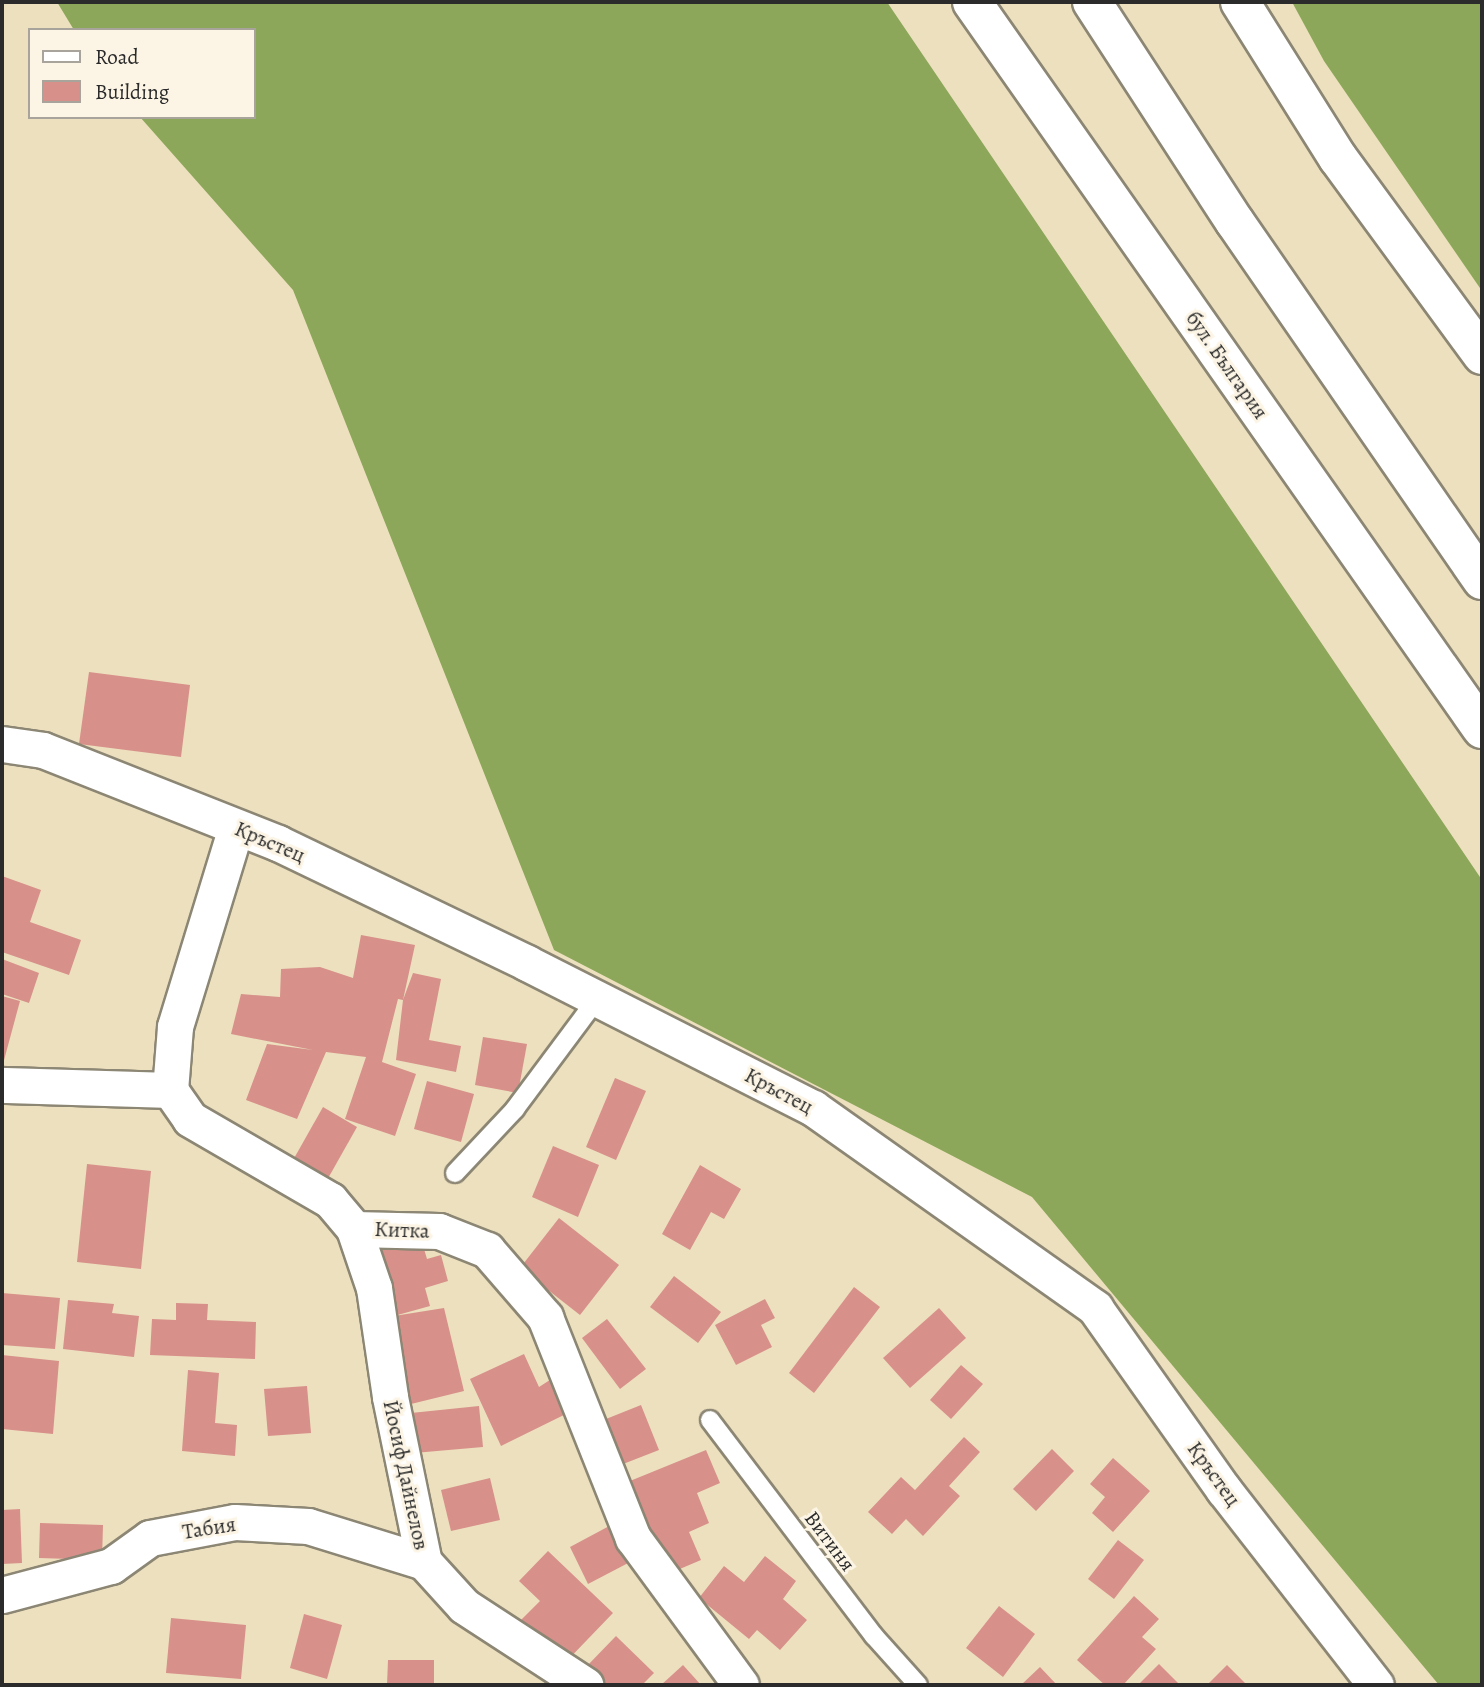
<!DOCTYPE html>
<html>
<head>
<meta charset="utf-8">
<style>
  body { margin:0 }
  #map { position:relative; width:1484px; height:1687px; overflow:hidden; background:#ede0be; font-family:Alegreya,serif }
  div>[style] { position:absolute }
  .forest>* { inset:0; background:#8ca75a }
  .building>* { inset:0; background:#d7908a }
  .roads { filter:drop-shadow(2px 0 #8c8674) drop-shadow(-2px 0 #8c8674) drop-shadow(0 2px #8c8674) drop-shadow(0 -2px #8c8674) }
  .lane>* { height:18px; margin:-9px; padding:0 9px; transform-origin:9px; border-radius:9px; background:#fff }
  .street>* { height:35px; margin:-17.5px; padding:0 17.5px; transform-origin:17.5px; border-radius:17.5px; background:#fff }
  .highway>* { height:38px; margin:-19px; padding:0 19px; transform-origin:19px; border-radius:19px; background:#fff }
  span { translate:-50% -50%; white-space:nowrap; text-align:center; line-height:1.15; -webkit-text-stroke:6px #fcf5e5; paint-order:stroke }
  .street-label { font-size:21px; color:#2b2b2b }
  .frame { position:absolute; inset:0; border:4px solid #2b2b2b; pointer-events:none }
  .legend { position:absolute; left:28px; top:28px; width:228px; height:91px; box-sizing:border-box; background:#fcf5e5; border:2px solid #a8a49b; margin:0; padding:9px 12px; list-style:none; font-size:21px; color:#2b2b2b }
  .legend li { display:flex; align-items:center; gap:14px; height:35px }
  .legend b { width:35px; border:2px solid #a8a49b }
</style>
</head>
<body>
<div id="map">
  <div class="forest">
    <i style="clip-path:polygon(57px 2px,887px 2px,1482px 880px,1482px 1685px,1439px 1685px,1032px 1197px,554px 950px,293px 290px,140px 117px,254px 117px,254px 30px,74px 30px)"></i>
    <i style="clip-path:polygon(1292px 2px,1482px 2px,1482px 291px,1324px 61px)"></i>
  </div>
  <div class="building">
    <i style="clip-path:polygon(89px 672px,190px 685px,181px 757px,79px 744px)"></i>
    <i style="clip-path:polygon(2px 876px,41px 890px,30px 922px,81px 940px,69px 975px,2px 952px)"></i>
    <i style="clip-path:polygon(361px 935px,415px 945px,403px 1000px,413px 973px,441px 979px,429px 1040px,461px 1046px,456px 1072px,396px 1060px,403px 1000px,398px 999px,382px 1062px,416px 1074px,395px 1136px,345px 1119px,366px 1057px,326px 1052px,297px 1119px,246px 1100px,267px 1044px,313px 1050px,231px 1034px,241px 994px,280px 997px,281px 969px,320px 967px,353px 978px)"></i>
    <i style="clip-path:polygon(2px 959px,39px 973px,29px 1003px,2px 994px)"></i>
    <i style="clip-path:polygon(2px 996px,20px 1001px,3px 1064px,2px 1064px)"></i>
    <i style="clip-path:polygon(483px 1037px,527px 1044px,518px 1093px,475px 1085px)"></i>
    <i style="clip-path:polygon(615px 1078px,646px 1091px,616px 1160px,586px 1147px)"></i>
    <i style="clip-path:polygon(427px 1081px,474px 1094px,461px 1142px,414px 1129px)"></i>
    <i style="clip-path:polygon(323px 1107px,357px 1127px,322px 1189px,288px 1169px)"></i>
    <i style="clip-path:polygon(553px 1146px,599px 1165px,578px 1217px,532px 1197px)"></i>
    <i style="clip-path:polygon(87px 1164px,151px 1171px,141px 1269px,77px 1262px)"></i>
    <i style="clip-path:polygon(700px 1165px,741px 1189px,724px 1219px,711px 1212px,690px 1250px,662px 1234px)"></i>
    <i style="clip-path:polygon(559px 1218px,619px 1265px,580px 1315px,520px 1268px)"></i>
    <i style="clip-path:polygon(421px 1239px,427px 1259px,441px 1255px,448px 1281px,425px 1288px,430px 1306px,394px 1316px,376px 1252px)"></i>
    <i style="clip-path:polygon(674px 1276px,721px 1312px,698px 1343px,650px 1307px)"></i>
    <i style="clip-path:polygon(854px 1287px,880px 1307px,814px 1393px,789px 1373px)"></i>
    <i style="clip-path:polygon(2px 1293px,60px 1298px,55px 1349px,2px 1345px)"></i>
    <i style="clip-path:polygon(765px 1299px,775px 1318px,761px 1325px,772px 1347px,736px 1365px,715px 1325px)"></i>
    <i style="clip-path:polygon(68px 1300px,114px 1304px,112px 1313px,139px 1316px,134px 1357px,63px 1349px)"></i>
    <i style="clip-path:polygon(176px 1303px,208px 1304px,207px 1320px,256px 1322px,255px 1359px,150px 1355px,152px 1319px,176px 1320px)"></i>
    <i style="clip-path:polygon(444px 1308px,464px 1391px,411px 1404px,394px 1316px)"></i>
    <i style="clip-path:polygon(939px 1308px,966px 1338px,910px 1388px,883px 1358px)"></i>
    <i style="clip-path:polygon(607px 1319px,646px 1369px,620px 1389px,582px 1338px)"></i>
    <i style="clip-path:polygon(524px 1354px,539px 1387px,553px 1378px,572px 1411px,501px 1446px,470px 1379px)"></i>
    <i style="clip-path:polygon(2px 1355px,59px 1361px,53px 1434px,2px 1429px)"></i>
    <i style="clip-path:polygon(961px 1365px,983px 1384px,951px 1419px,930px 1400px)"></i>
    <i style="clip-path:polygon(188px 1370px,219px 1373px,215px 1423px,237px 1425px,235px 1456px,182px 1451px)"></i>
    <i style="clip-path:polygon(307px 1386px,311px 1433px,268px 1436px,264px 1389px)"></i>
    <i style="clip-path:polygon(641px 1405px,659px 1450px,618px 1466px,601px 1421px)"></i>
    <i style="clip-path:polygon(479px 1406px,483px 1447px,414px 1453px,411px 1413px)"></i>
    <i style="clip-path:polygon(964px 1437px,980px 1452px,949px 1486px,960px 1496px,923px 1536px,906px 1519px,892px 1534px,868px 1512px,901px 1477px,915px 1490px)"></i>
    <i style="clip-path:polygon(1052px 1449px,1074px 1471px,1036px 1511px,1013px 1489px)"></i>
    <i style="clip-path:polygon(706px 1450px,720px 1483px,697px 1493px,709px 1523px,689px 1532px,701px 1560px,668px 1574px,630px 1481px)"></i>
    <i style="clip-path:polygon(1113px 1458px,1150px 1491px,1113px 1532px,1092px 1513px,1105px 1497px,1090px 1484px)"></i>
    <i style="clip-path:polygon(490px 1478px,500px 1520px,451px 1531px,441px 1490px)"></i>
    <i style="clip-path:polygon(20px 1509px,22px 1563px,2px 1564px,2px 1510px)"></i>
    <i style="clip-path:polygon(40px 1523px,103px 1525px,102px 1560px,39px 1558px)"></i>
    <i style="clip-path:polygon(613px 1524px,632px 1561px,588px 1584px,570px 1547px)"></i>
    <i style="clip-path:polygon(1118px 1540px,1144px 1560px,1114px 1599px,1088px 1579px)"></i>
    <i style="clip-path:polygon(548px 1551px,613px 1613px,561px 1667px,517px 1624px,540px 1601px,519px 1581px)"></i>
    <i style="clip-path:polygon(765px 1556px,796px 1581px,783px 1599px,807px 1620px,780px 1650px,757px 1630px,749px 1639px,699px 1598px,724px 1566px,744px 1582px)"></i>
    <i style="clip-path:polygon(1134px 1596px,1159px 1619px,1142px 1637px,1156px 1649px,1123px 1685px,1105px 1685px,1077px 1660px)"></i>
    <i style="clip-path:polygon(999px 1606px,1035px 1634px,1003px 1677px,966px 1648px)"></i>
    <i style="clip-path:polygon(304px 1614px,342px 1625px,327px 1679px,290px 1668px)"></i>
    <i style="clip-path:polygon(171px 1618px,246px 1625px,241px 1679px,166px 1673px)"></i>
    <i style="clip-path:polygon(616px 1636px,654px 1673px,642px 1685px,604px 1685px,586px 1667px)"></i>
    <i style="clip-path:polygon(388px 1660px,434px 1660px,434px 1685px,387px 1685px)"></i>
    <i style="clip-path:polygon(1159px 1664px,1180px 1685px,1138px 1685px)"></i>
    <i style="clip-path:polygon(683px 1665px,701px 1685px,661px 1685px)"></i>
    <i style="clip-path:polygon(1227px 1665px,1247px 1685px,1207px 1685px)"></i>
    <i style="clip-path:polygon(1040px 1667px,1057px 1685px,1021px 1685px)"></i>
  </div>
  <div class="roads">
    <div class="lane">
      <i style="left:455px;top:1173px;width:88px;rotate:-46.8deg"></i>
      <i style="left:515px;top:1109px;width:137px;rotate:-53.3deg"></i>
      <i style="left:710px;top:1420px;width:271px;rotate:52.8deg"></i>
      <i style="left:874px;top:1636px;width:66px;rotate:48.1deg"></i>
    </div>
    <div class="street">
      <i style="left:2px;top:744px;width:41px;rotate:8.3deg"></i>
      <i style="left:43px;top:750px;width:253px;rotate:21.6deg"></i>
      <i style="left:278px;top:843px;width:276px;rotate:25.7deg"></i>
      <i style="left:527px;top:963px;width:321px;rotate:26.9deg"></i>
      <i style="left:813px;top:1108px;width:346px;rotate:35.3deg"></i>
      <i style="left:1095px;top:1308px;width:223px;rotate:54.7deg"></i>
      <i style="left:1224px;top:1490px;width:247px;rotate:52.1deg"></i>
      <i style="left:236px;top:827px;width:209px;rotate:107deg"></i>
      <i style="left:175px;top:1027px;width:63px;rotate:94.5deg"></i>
      <i style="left:170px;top:1090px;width:35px;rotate:55deg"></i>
      <i style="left:190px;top:1119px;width:162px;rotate:30.1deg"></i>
      <i style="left:330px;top:1200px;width:38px;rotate:50deg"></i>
      <i style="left:354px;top:1229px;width:85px;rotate:1.3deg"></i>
      <i style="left:439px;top:1231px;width:52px;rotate:21.6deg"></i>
      <i style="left:487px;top:1250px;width:89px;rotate:49.1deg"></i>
      <i style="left:545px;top:1317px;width:238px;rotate:68.3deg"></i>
      <i style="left:633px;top:1538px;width:182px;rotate:53.7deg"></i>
      <i style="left:2px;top:1085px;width:168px;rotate:1.7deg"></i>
      <i style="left:354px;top:1229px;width:62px;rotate:71.3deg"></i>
      <i style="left:374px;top:1288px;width:110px;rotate:81.6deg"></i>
      <i style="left:390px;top:1397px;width:168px;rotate:78.4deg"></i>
      <i style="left:424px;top:1562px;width:59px;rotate:47.7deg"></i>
      <i style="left:464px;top:1606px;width:145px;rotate:33.1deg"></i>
      <i style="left:2px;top:1595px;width:113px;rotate:-14.9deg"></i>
      <i style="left:111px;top:1566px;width:48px;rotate:-35.7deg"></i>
      <i style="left:150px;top:1538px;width:86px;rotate:-10.7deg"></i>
      <i style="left:235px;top:1522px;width:73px;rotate:3.1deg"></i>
      <i style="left:308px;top:1526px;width:121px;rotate:17.2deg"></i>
    </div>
    <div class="highway">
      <i style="left:972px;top:2px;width:888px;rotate:54.95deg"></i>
      <i style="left:1092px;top:2px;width:262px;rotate:57deg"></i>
      <i style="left:1235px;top:222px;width:435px;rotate:55.4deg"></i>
      <i style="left:1240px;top:2px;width:184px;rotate:57.9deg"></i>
      <i style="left:1338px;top:158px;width:244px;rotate:53.8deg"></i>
    </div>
  </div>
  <div class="street-label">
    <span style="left:1227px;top:365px;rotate:55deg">бул. България</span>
    <span style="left:270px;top:842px;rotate:23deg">Кръстец</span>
    <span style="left:779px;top:1091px;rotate:28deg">Кръстец</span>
    <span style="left:402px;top:1230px;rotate:2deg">Китка</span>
    <span style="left:1214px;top:1474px;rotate:54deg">Кръстец</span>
    <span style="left:406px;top:1475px;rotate:78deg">Йосиф Дайнелов</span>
    <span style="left:209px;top:1528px;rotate:-9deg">Табия</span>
    <span style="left:830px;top:1541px;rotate:53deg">Витиня</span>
  </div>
  <div class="frame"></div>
  <ul class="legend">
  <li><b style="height:9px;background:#fff"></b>Road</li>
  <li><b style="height:19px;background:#d7908a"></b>Building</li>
  </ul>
</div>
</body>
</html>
